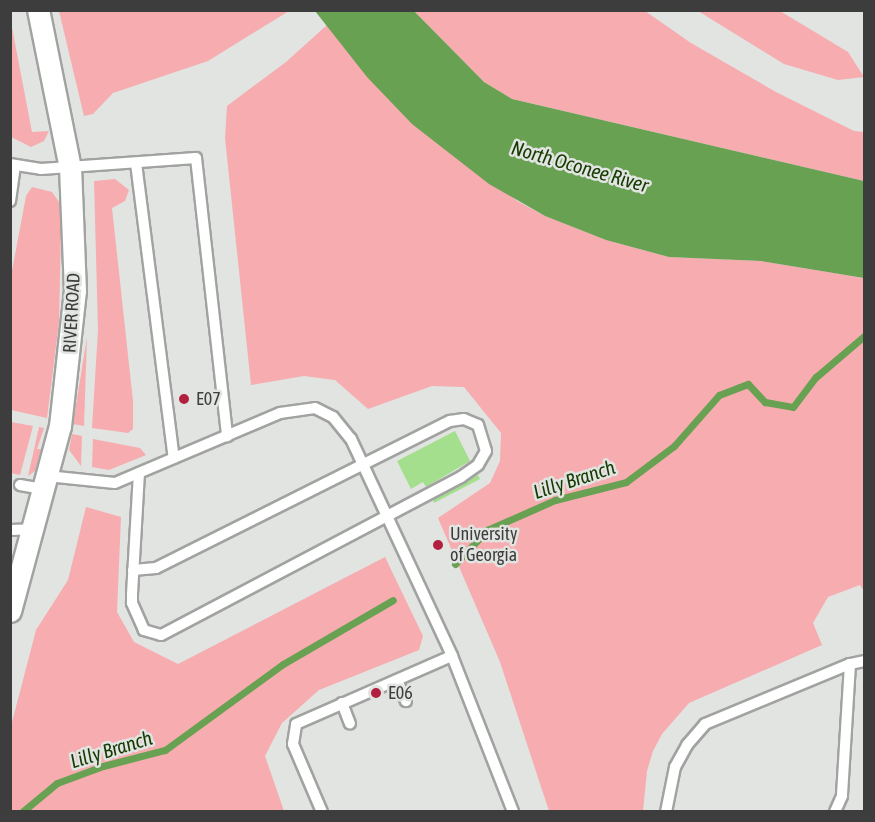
<!DOCTYPE html>
<html>
<head>
<meta charset="utf-8">
<style>
  body { margin:0 }
  #map { position:relative; width:875px; height:822px; overflow:hidden; background:#e1e4e1; font-family:"Asap Condensed",sans-serif }
  div>[style] { position:absolute }
  .green>* { inset:0; background:#f7acb0 }
  .water>* { inset:0; background:#67a151 }
  .stream>* { height:7px; margin:-3.5px; padding:0 3.5px; transform-origin:3.5px; border-radius:3.5px; background:#67a151 }
  .building>* { inset:0; background:#a3df8c }
  .roads { filter:drop-shadow(2px 0 #a1a3a0) drop-shadow(-2px 0 #a1a3a0) drop-shadow(0 2px #a1a3a0) drop-shadow(0 -2px #a1a3a0) }
  .service>* { height:10px; margin:-5px; padding:0 5px; transform-origin:5px; border-radius:5px; background:#fff }
  .minor>* { height:21px; margin:-10.5px; padding:0 10.5px; transform-origin:10.5px; border-radius:10.5px; background:#fff }
  .dots>* { width:16px; height:16px; translate:-50% -50%; box-sizing:border-box; border:3px solid #e1e4e1; border-radius:50% }
  span { translate:-50% -50%; white-space:nowrap; text-align:center; line-height:1.15; -webkit-text-stroke:5px #e1e4e1; paint-order:stroke }
  .street-label { font-size:18px; color:#3c3d3c }
  .poi-label { font-size:18px; color:#3c3d3c }
  .left { translate:0 -50%; text-align:left }
  .water-label { font-size:20px; color:#153b01; font-style:italic }
  .frame { position:absolute; inset:0; border:12px solid #3c3d3c; pointer-events:none }
</style>
</head>
<body>
<div id="map">
  <div class="green">
    <i style="clip-path:polygon(59px 11px,59px 10px,289px 11px,208px 61px,113px 93px,93px 114px,84px 116px)"></i>
    <i style="clip-path:polygon(414px 11px,645px 11px,691px 43px,776px 92px,854px 131px,864px 132px,864px 181px,512px 99px,484px 82px)"></i>
    <i style="clip-path:polygon(698px 11px,780px 11px,848px 52px,864px 77px,838px 80px,784px 64px)"></i>
    <i style="clip-path:polygon(10px 17px,32px 132px,49px 131px,44px 141px,31px 147px,11px 137px)"></i>
    <i style="clip-path:polygon(327px 25px,348px 50px,517px 201px,545px 216px,606px 240px,669px 257px,761px 261px,864px 278px,864px 591px,860px 585px,828px 597px,813px 623px,822px 645px,689px 703px,662px 734px,653px 751px,647px 771px,643px 811px,549px 811px,500px 662px,438px 518px,490px 483px,500px 461px,501px 433px,464px 387px,432px 386px,368px 409px,335px 380px,304px 376px,251px 385px,225px 138px,227px 106px,286px 62px)"></i>
    <i style="clip-path:polygon(115px 179px,129px 190px,125px 201px,112px 208px,133px 401px,133px 429px,128px 433px,92px 428px,98px 330px,94px 181px)"></i>
    <i style="clip-path:polygon(32px 187px,52px 192px,59px 202px,61px 228px,59px 322px,47px 418px,11px 410px,11px 276px,26px 196px)"></i>
    <i style="clip-path:polygon(87px 337px,84px 426px,73px 424px)"></i>
    <i style="clip-path:polygon(11px 422px,33px 426px,20px 475px,11px 473px)"></i>
    <i style="clip-path:polygon(39px 427px,44px 428px,37px 449px,41px 449px,35px 471px,28px 476px)"></i>
    <i style="clip-path:polygon(72px 434px,82px 436px,81px 466px,69px 450px)"></i>
    <i style="clip-path:polygon(93px 439px,140px 448px,146px 455px,109px 470px,92px 467px)"></i>
    <i style="clip-path:polygon(86px 507px,121px 517px,117px 612px,134px 642px,178px 664px,385px 557px,423px 636px,419px 650px,319px 690px,282px 723px,265px 756px,284px 811px,11px 811px,11px 726px,36px 630px,68px 580px)"></i>
  </div>
  <div class="water">
    <i style="clip-path:polygon(315px 11px,414px 11px,484px 82px,512px 99px,864px 181px,864px 278px,761px 261px,669px 257px,606px 240px,545px 216px,489px 184px,412px 124px,367px 77px)"></i>
  </div>
  <div class="stream">
    <i style="left:455px;top:564px;width:47px;rotate:-46.7deg"></i>
    <i style="left:487px;top:530px;width:74px;rotate:-23.8deg"></i>
    <i style="left:555px;top:500px;width:73px;rotate:-14.2deg"></i>
    <i style="left:626px;top:482px;width:60px;rotate:-36.9deg"></i>
    <i style="left:674px;top:446px;width:68px;rotate:-48.6deg"></i>
    <i style="left:719px;top:395px;width:31px;rotate:-21deg"></i>
    <i style="left:748px;top:384px;width:25px;rotate:47deg"></i>
    <i style="left:765px;top:402px;width:28px;rotate:10deg"></i>
    <i style="left:793px;top:407px;width:38px;rotate:-53deg"></i>
    <i style="left:816px;top:377px;width:63px;rotate:-40.5deg"></i>
    <i style="left:22px;top:812px;width:45px;rotate:-39.6deg"></i>
    <i style="left:57px;top:783px;width:49px;rotate:-20.3deg"></i>
    <i style="left:103px;top:766px;width:64px;rotate:-14.5deg"></i>
    <i style="left:165px;top:750px;width:146px;rotate:-36.1deg"></i>
    <i style="left:283px;top:664px;width:127px;rotate:-30.2deg"></i>
  </div>
  <div class="building">
    <i style="clip-path:polygon(455px 431px,470px 461px,426px 487px,423px 482px,411px 489px,397px 461px)"></i>
    <i style="clip-path:polygon(478px 475px,480px 479px,434px 503px,433px 500px)"></i>
  </div>
  <div class="roads">
    <div class="service">
      <i style="left:136px;top:163px;width:297px;rotate:82.7deg"></i>
      <i style="left:10px;top:164px;width:31px;rotate:9deg"></i>
      <i style="left:41px;top:169px;width:155px;rotate:-4.1deg"></i>
      <i style="left:196px;top:158px;width:280px;rotate:83.6deg"></i>
      <i style="left:10px;top:201px;width:34px;rotate:-82deg"></i>
      <i style="left:47px;top:476px;width:68px;rotate:5.9deg"></i>
      <i style="left:115px;top:483px;width:179px;rotate:-23deg"></i>
      <i style="left:280px;top:413px;width:35px;rotate:-8deg"></i>
      <i style="left:315px;top:408px;width:20px;rotate:27deg"></i>
      <i style="left:333px;top:417px;width:28px;rotate:51deg"></i>
      <i style="left:351px;top:439px;width:239px;rotate:65deg"></i>
      <i style="left:452px;top:656px;width:168px;rotate:68.6deg"></i>
      <i style="left:20px;top:485px;width:23px;rotate:10deg"></i>
      <i style="left:10px;top:530px;width:24px;rotate:-2deg"></i>
      <i style="left:133px;top:570px;width:23px;rotate:-5deg"></i>
      <i style="left:156px;top:568px;width:329px;rotate:-26.6deg"></i>
      <i style="left:450px;top:421px;width:14px;rotate:-8deg"></i>
      <i style="left:464px;top:419px;width:15px;rotate:23deg"></i>
      <i style="left:478px;top:425px;width:27px;rotate:73deg"></i>
      <i style="left:486px;top:451px;width:16px;rotate:120deg"></i>
      <i style="left:478px;top:465px;width:21px;rotate:145deg"></i>
      <i style="left:461px;top:477px;width:339px;rotate:152.2deg"></i>
      <i style="left:161px;top:635px;width:18px;rotate:-164deg"></i>
      <i style="left:144px;top:630px;width:30px;rotate:-114deg"></i>
      <i style="left:132px;top:603px;width:9px;rotate:-90deg"></i>
      <i style="left:132px;top:594px;width:121px;rotate:-86.7deg"></i>
      <i style="left:850px;top:664px;width:14px;rotate:-12deg"></i>
      <i style="left:397px;top:680px;width:23px;rotate:67deg"></i>
      <i style="left:342px;top:703px;width:22px;rotate:69deg"></i>
      <i style="left:322px;top:812px;width:74px;rotate:-113.1deg"></i>
      <i style="left:293px;top:744px;width:20px;rotate:-81deg"></i>
      <i style="left:296px;top:724px;width:170px;rotate:-23.6deg"></i>
      <i style="left:666px;top:812px;width:46px;rotate:-78.7deg"></i>
      <i style="left:675px;top:767px;width:25px;rotate:-61deg"></i>
      <i style="left:687px;top:745px;width:28px;rotate:-49deg"></i>
      <i style="left:705px;top:724px;width:157px;rotate:-22.5deg"></i>
      <i style="left:850px;top:664px;width:132px;rotate:93.5deg"></i>
      <i style="left:842px;top:796px;width:17px;rotate:114deg"></i>
    </div>
    <div class="minor">
      <i style="left:10px;top:611px;width:192px;rotate:-74.9deg"></i>
      <i style="left:60px;top:426px;width:136px;rotate:-83.7deg"></i>
      <i style="left:75px;top:291px;width:123px;rotate:-92.3deg"></i>
      <i style="left:70px;top:168px;width:161px;rotate:-101.4deg"></i>
    </div>
  </div>
  <div class="dots">
    <i style="left:184px;top:399px;background:#b2203f"></i>
    <i style="left:438px;top:545px;background:#b2203f"></i>
    <i style="left:376px;top:693px;background:#b2203f"></i>
  </div>
  <div class="street-label">
    <span style="left:72px;top:313px;rotate:-87deg">RIVER ROAD</span>
  </div>
  <div class="poi-label">
    <span class="left" style="left:196px;top:399px">E07</span>
    <span class="left" style="left:450px;top:545px">University<br>of Georgia</span>
    <span class="left" style="left:388px;top:693px">E06</span>
  </div>
  <div class="water-label">
    <span style="left:580px;top:166px;rotate:16deg">North Oconee River</span>
    <span style="left:574px;top:479px;rotate:-18deg">Lilly Branch</span>
    <span style="left:111px;top:749px;rotate:-17deg">Lilly Branch</span>
  </div>
  <div class="frame"></div>
</div>
</body>
</html>
